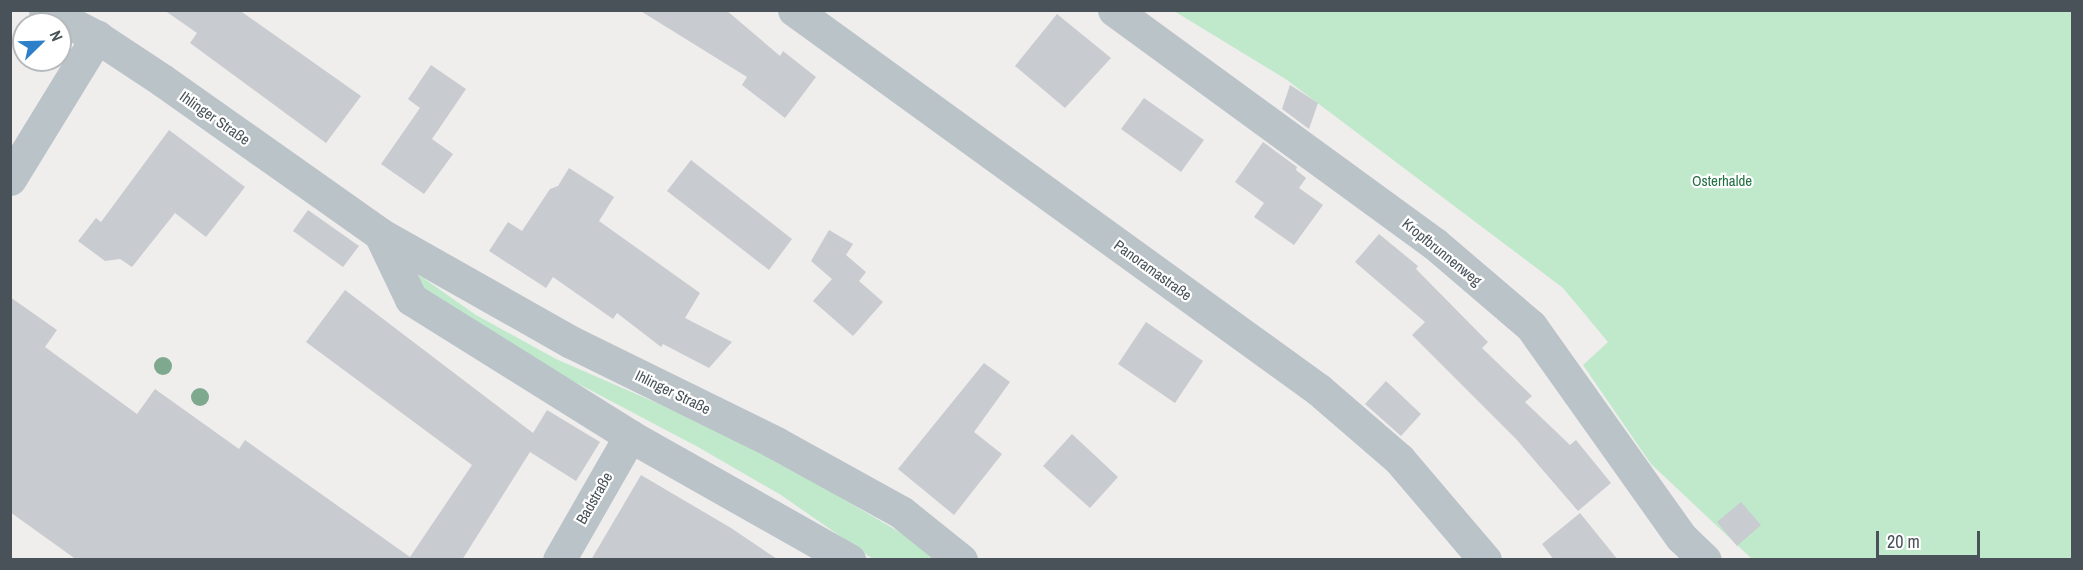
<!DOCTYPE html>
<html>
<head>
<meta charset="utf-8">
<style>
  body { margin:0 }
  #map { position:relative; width:2083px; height:570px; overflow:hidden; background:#f0eded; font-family:"Archivo Narrow",sans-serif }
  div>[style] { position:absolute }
  .green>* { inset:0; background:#c0e9cc }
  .building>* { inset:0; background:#c8cbcf }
  .minor>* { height:33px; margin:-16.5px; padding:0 16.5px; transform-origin:16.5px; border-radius:16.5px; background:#bac3c8 }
  .trees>* { width:18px; height:18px; margin:-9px; border-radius:50%; background:#7ea98f }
  span { translate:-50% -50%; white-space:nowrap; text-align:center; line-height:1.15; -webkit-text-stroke:4.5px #fff; paint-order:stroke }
  .street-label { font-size:15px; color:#485258 }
  .park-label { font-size:15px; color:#217142 }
  .frame { position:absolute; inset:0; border:12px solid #485258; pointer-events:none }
  .north { position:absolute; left:12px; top:12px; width:60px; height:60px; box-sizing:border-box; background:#fff; border:2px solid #b6babc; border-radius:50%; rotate:67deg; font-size:16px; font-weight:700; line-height:24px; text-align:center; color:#485258 }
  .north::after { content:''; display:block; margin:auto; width:21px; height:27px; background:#2e7fc9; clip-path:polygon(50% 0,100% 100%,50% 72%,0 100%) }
  .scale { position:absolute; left:1876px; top:531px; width:104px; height:27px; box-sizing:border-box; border:3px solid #485258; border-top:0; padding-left:8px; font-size:18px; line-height:21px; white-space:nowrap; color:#485258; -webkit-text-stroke:4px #fff; paint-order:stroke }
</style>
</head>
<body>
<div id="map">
  <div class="green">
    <i style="clip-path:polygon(1174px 11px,2072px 11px,2072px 559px,1752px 559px,1651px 464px,1583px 365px,1608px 342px,1563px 288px,1287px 80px)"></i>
    <i style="clip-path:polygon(419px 275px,476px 315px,556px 359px,721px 431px,804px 476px,901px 533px,937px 559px,873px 559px,781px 495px,698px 447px,465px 324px,416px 282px)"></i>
  </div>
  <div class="building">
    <i style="clip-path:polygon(164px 10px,239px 10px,361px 96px,326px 143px,190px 43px,197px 33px)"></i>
    <i style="clip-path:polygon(639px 10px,726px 10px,780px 56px,783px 51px,816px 77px,785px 118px,742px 85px,747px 77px)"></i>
    <i style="clip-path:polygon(1057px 14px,1111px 58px,1065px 108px,1015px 66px)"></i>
    <i style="clip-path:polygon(431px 65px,466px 89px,432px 139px,453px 154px,424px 194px,381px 164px,420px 108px,408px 99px)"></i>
    <i style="clip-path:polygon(1290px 85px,1318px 103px,1309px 129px,1282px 109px)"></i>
    <i style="clip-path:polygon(1144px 98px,1204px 140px,1181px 172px,1121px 129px)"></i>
    <i style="clip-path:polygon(169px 130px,245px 187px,206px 237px,175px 213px,132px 267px,120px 259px,105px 261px,78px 241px,96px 218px,101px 222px)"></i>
    <i style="clip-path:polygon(1263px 142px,1297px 167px,1296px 170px,1306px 178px,1299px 188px,1323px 205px,1294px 245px,1254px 217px,1264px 203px,1235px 182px)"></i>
    <i style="clip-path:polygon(691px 160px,792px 239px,769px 270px,667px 191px)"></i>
    <i style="clip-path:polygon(569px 168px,614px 197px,599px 221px,700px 293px,685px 318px,732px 342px,709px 368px,663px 344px,661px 347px,617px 313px,613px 319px,553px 277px,546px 288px,489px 251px,508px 222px,522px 231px,550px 189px,558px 186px)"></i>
    <i style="clip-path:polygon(308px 210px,359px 246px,343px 267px,293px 231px)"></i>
    <i style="clip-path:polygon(829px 230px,853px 244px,846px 255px,866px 272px,859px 281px,883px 302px,853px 336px,813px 301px,832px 279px,811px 261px)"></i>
    <i style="clip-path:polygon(1379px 234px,1418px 266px,1416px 269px,1488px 342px,1482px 348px,1532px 396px,1525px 402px,1570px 445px,1576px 440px,1611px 483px,1578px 511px,1517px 440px,1412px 335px,1425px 322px,1355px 262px)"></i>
    <i style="clip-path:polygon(345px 290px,533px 433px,547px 410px,600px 442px,576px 481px,530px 452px,462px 560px,77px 560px,10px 512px,10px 297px,57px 330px,45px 347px,137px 414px,155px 389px,239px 449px,245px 440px,410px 557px,472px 465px,306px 342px)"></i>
    <i style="clip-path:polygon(1146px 322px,1203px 361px,1175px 403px,1118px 364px)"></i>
    <i style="clip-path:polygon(984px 363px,1010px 382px,974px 432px,1002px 454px,954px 515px,898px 469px)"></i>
    <i style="clip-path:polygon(1386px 381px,1421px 414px,1401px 436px,1365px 404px)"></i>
    <i style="clip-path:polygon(1072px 434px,1118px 477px,1090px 508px,1043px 466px)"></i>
    <i style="clip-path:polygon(641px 475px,731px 528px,777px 559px,591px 560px)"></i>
    <i style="clip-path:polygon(1741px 502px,1761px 525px,1737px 546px,1717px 522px)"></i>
    <i style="clip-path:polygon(1580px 513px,1618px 560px,1554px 560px,1542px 544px)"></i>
  </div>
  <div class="minor">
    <i style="left:45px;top:10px;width:59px;rotate:27.4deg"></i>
    <i style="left:97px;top:37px;width:78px;rotate:33.5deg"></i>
    <i style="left:162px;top:80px;width:267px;rotate:35.2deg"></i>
    <i style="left:380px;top:234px;width:219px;rotate:29.5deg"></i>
    <i style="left:571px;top:342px;width:229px;rotate:26.2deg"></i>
    <i style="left:776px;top:443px;width:143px;rotate:28.9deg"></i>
    <i style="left:901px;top:512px;width:77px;rotate:38.7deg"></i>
    <i style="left:794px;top:10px;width:648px;rotate:35.9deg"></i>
    <i style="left:1319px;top:390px;width:106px;rotate:40.8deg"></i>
    <i style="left:1399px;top:459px;width:133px;rotate:49.6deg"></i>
    <i style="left:1114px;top:10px;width:397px;rotate:36.1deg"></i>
    <i style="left:1435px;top:244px;width:126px;rotate:40.5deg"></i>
    <i style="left:1531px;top:326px;width:259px;rotate:54.6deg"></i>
    <i style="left:1681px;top:537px;width:33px;rotate:44deg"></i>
    <i style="left:10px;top:179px;width:167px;rotate:-58.5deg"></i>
    <i style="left:380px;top:234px;width:72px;rotate:64.5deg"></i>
    <i style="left:411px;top:299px;width:258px;rotate:32deg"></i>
    <i style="left:630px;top:436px;width:252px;rotate:29.5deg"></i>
    <i style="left:559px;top:560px;width:143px;rotate:-60.2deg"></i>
  </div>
  <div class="trees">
    <i style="left:163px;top:366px"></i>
    <i style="left:200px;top:397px"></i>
  </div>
  <div class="street-label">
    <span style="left:215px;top:118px;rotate:35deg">Ihlinger Straße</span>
    <span style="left:1442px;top:252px;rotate:39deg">Kropfbrunnenweg</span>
    <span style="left:1153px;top:270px;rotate:36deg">Panoramastraße</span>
    <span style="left:673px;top:392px;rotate:26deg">Ihlinger Straße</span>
    <span style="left:594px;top:498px;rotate:-60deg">Badstraße</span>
  </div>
  <div class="park-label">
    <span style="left:1722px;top:181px">Osterhalde</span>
  </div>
  <div class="frame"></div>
  <div class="north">N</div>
  <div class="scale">20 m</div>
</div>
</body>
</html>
